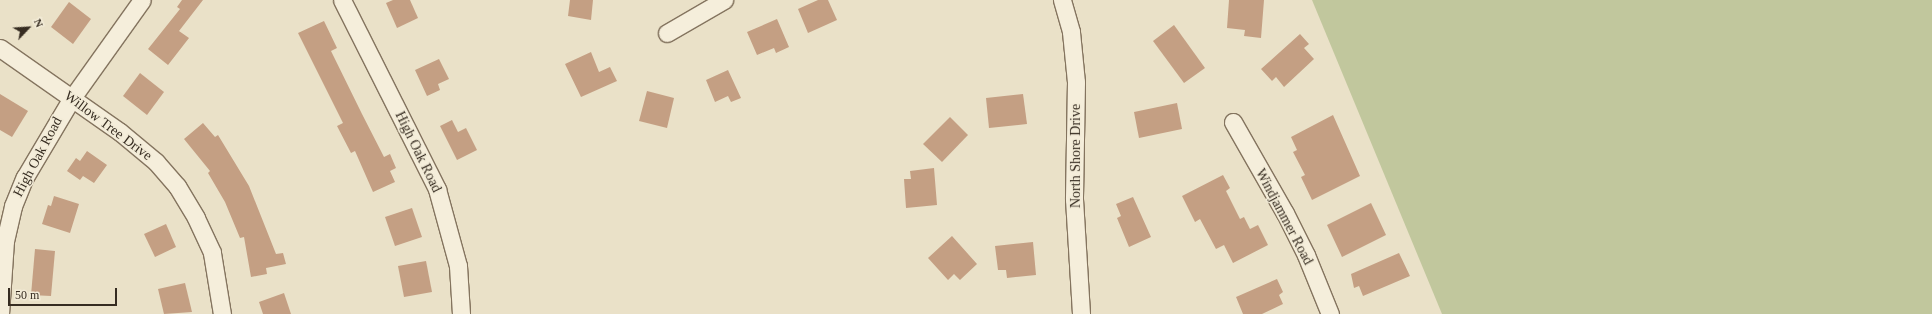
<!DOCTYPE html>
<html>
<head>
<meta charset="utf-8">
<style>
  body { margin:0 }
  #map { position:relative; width:1932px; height:314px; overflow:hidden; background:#eae1c8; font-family:Georgia,serif }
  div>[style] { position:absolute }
  .green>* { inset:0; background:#c1c79d }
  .building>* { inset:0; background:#c49f83 }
  .roads { filter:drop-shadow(1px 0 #84745f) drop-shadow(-1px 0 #84745f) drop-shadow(0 1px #84745f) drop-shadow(0 -1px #84745f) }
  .minor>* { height:17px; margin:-8.5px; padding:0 8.5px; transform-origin:8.5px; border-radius:8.5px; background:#f5eedb }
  span { translate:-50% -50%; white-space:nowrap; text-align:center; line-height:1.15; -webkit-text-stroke:3px #f2ebd7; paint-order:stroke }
  .street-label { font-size:14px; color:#362c21 }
  .north { position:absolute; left:8px; top:8px; width:40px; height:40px; -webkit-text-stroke:3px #f2ebd7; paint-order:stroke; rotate:65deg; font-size:11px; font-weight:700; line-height:16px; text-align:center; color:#362c21 }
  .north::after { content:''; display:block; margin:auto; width:14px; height:18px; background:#362c21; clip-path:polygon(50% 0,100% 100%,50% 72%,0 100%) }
  .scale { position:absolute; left:8px; top:288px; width:109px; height:18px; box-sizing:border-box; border:2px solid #362c21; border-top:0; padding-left:5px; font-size:12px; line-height:14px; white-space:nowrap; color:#362c21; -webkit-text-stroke:3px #f2ebd7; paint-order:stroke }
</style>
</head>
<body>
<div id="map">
  <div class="green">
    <i style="clip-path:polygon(1312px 0,1932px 0,1932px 314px,1442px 314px)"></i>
  </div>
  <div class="building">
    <i style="clip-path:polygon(182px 0,203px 0,179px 31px,189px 38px,168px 65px,148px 49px,180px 9px,177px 7px)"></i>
    <i style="clip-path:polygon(393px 0,410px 0,418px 18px,397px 28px,386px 3px)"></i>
    <i style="clip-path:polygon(570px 0,593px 0,591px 20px,568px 16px)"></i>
    <i style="clip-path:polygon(818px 0,828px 0,837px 20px,808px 33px,798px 9px)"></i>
    <i style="clip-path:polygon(1229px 0,1264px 0,1261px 38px,1244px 36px,1245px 30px,1227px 28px)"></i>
    <i style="clip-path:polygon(69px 2px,91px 19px,73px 44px,51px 27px)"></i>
    <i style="clip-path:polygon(777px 19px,789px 47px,776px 53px,774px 48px,757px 55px,747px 32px)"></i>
    <i style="clip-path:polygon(324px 21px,337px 48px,331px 51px,362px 114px,384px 157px,390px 154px,396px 168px,390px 171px,395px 182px,373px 192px,355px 151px,351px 153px,337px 126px,343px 123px,298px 33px)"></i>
    <i style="clip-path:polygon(1174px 25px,1205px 68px,1184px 83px,1153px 41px)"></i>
    <i style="clip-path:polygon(1300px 34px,1309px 44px,1304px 48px,1314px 59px,1284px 87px,1276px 77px,1272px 81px,1261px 69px)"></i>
    <i style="clip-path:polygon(591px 52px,599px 72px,610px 67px,617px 81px,581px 97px,565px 64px)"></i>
    <i style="clip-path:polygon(439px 59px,449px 79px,438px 84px,440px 90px,427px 96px,415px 70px)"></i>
    <i style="clip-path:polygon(728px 70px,741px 98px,731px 102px,728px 96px,715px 102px,706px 80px)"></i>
    <i style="clip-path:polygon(140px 73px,164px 92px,147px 115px,123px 96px)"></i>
    <i style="clip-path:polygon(647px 91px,674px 98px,667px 128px,639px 121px)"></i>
    <i style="clip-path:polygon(0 94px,28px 111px,12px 137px,0 130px)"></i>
    <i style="clip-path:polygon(1023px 94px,1027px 124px,989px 128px,986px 98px)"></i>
    <i style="clip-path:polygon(1177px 103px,1182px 129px,1139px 138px,1134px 112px)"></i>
    <i style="clip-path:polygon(1333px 115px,1360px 176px,1312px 200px,1301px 177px,1305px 175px,1293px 152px,1297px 150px,1291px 137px)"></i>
    <i style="clip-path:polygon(950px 117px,968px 135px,942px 162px,923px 144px)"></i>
    <i style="clip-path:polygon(452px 120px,458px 132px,466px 128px,477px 150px,457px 160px,440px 126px)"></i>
    <i style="clip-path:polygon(203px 123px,215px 137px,218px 135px,249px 186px,276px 254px,283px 253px,286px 264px,266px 268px,267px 274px,251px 277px,244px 237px,240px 238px,225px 202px,208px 173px,210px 171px,184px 139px)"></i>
    <i style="clip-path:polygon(87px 151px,107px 165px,94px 183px,83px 176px,80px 180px,67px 171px,76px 158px,80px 161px)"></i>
    <i style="clip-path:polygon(934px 168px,937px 205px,906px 208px,904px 179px,911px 179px,910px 171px)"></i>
    <i style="clip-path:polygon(1223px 175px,1230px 188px,1226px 191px,1240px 219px,1244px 217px,1250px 229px,1258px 225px,1268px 245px,1233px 263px,1224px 245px,1216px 249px,1200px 219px,1195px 222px,1182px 196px)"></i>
    <i style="clip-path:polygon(54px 196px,79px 204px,70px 233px,42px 224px,48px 205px,51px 206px)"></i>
    <i style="clip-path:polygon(1133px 197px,1151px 237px,1129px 247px,1117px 218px,1121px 216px,1116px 204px)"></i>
    <i style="clip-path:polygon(1371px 203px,1386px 235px,1342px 257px,1327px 225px)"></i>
    <i style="clip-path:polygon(412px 208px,422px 237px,395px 246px,385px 217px)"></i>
    <i style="clip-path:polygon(166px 224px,176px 247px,155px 257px,144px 234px)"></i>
    <i style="clip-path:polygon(952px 236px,977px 264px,960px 280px,954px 274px,948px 280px,928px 258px)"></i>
    <i style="clip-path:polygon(1033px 242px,1036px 275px,1007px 278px,1006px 270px,998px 270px,995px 246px)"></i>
    <i style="clip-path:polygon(35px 249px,55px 251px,51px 296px,31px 295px)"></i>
    <i style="clip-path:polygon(1399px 253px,1410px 276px,1363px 296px,1359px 286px,1354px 288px,1351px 274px)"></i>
    <i style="clip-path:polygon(426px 261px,432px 292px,404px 297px,398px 266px)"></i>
    <i style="clip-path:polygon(1277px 279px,1283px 292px,1279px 295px,1283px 304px,1262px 314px,1243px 314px,1236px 297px)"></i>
    <i style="clip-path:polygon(185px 283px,192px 312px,164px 314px,158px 289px)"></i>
    <i style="clip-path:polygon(284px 293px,291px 314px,263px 314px,259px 302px)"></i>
  </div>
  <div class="roads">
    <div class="minor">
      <i style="left:342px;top:0;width:212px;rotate:63.3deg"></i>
      <i style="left:437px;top:189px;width:80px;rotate:74.7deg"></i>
      <i style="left:458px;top:266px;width:48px;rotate:86.4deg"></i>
      <i style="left:1062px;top:0;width:33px;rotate:74deg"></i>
      <i style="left:1071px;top:32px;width:50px;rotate:84.3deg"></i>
      <i style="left:1076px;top:82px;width:117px;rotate:91deg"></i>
      <i style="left:1074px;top:199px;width:115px;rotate:86.5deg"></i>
      <i style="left:667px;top:33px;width:66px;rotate:-30.1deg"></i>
      <i style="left:0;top:48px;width:146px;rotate:35deg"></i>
      <i style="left:120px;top:132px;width:47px;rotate:39.8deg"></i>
      <i style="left:156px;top:162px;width:32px;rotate:49deg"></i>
      <i style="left:177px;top:186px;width:37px;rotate:59deg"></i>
      <i style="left:196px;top:218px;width:38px;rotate:65deg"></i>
      <i style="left:212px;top:253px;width:62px;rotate:80.7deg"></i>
      <i style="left:1233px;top:122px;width:105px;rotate:60.3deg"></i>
      <i style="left:1285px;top:213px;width:47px;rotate:63.4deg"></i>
      <i style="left:1306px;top:255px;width:64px;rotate:67.9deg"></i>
      <i style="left:0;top:314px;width:73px;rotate:-86.1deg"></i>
      <i style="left:5px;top:241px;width:36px;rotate:-77deg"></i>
      <i style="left:13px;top:206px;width:31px;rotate:-68deg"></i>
      <i style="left:25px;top:177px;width:92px;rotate:-59.3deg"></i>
      <i style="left:72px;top:98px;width:120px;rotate:-54.5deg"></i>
    </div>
  </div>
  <div class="street-label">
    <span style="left:108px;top:126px;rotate:37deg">Willow Tree Drive</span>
    <span style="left:418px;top:152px;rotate:64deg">High Oak Road</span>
    <span style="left:1076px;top:156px;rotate:-90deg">North Shore Drive</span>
    <span style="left:38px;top:157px;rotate:-62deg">High Oak Road</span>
    <span style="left:1284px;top:217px;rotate:62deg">Windjammer Road</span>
  </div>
  <div class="north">N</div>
  <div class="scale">50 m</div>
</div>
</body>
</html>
